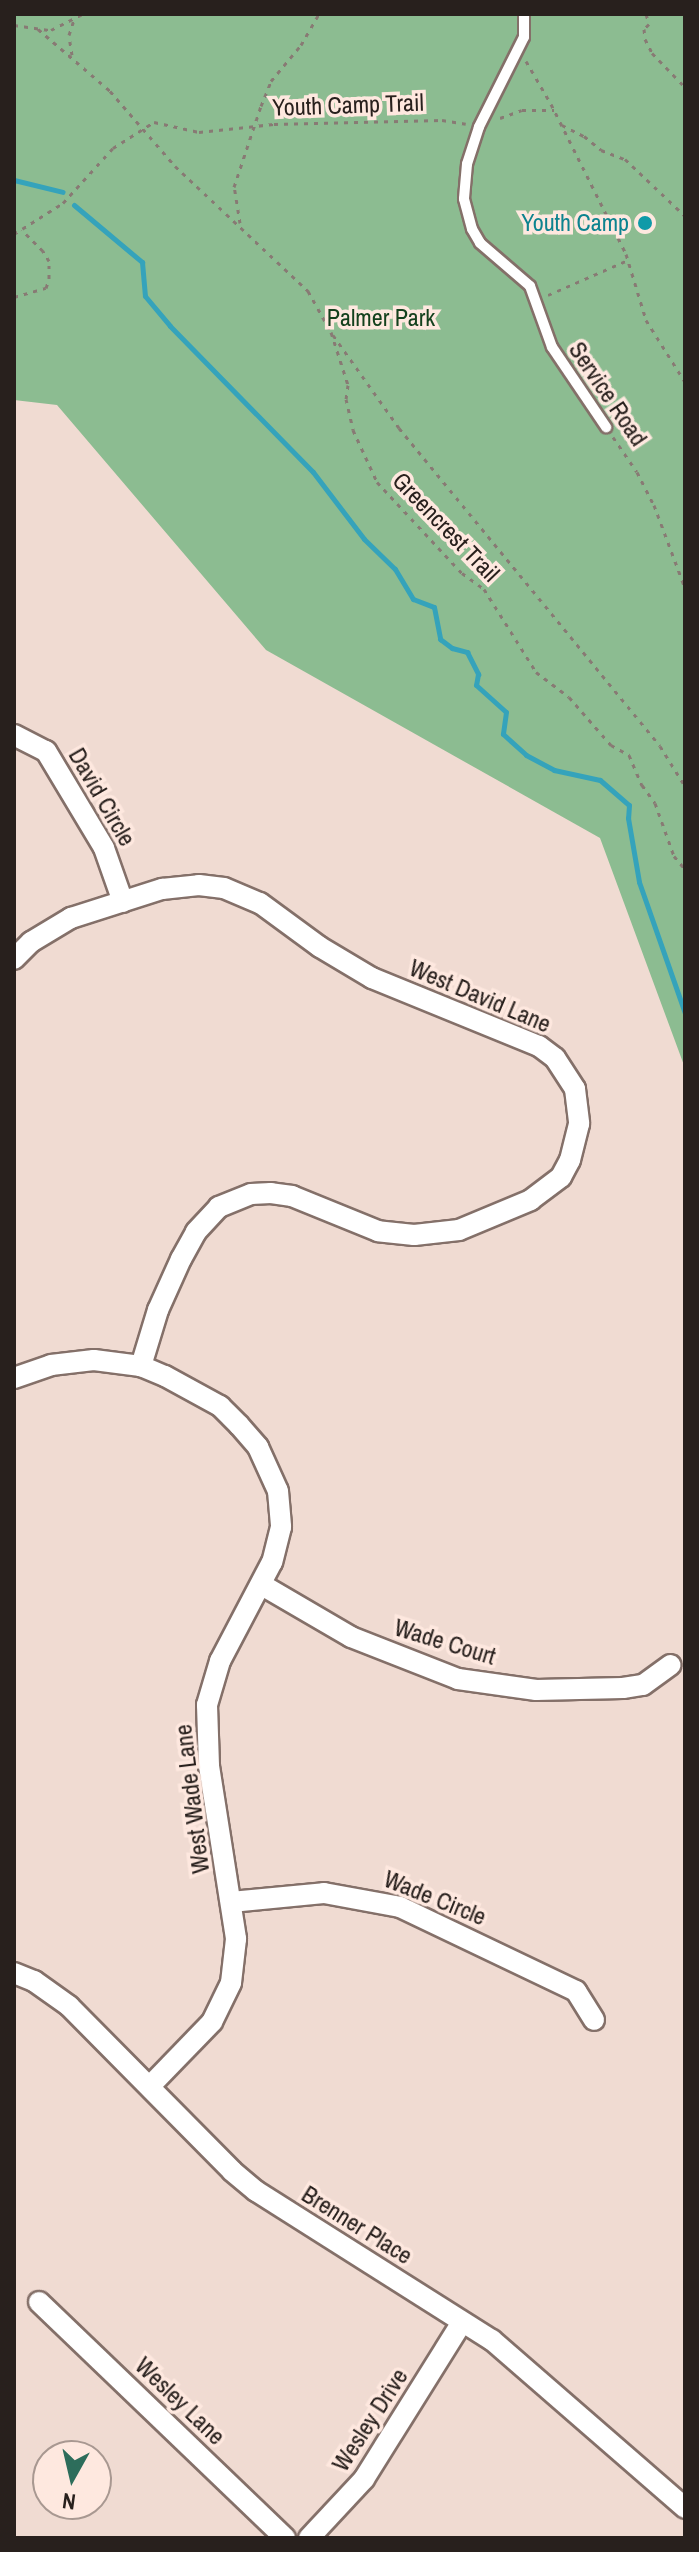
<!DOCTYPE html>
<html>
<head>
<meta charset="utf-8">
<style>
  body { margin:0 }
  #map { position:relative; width:699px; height:2552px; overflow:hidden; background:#f0dbd2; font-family:"Archivo Narrow",sans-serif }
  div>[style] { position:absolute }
  .green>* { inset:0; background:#8cbc91 }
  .stream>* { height:5px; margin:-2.5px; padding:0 2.5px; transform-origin:2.5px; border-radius:2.5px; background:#35a3bb }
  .path>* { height:3px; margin-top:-1.5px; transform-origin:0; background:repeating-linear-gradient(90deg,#887a74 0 4px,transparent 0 10px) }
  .roads { filter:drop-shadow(2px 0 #847069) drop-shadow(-2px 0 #847069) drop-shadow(0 2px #847069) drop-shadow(0 -2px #847069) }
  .lane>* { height:10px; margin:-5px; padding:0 5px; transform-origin:5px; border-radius:5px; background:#fff }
  .street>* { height:20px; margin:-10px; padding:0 10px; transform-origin:10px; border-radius:10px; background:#fff }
  .dots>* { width:22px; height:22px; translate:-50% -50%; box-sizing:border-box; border:4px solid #fee8df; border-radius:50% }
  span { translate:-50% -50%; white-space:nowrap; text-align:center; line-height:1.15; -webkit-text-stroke:7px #fee8df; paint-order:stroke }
  .street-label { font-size:24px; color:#28201d }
  .culture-label { font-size:24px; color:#0d838f }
  .right { translate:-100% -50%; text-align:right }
  .park-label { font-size:24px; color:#14411d }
  .frame { position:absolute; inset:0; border:16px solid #28201d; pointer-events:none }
  .north { position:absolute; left:32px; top:2440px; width:80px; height:80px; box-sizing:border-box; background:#fee8df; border:2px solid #a89891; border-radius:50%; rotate:188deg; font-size:22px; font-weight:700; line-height:32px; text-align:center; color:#28201d }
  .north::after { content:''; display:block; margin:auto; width:28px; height:36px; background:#2d6d5b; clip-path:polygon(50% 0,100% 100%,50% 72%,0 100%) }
</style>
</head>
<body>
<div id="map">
  <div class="green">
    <i style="clip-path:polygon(14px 14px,685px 14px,685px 1068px,600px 838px,266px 650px,57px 405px,14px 400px)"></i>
  </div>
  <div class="stream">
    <i style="left:14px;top:180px;width:50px;rotate:13.8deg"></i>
    <i style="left:74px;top:205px;width:89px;rotate:40deg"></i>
    <i style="left:142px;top:262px;width:34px;rotate:85deg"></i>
    <i style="left:145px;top:296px;width:39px;rotate:50deg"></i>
    <i style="left:170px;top:326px;width:204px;rotate:45.6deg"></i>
    <i style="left:313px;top:472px;width:84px;rotate:52.7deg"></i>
    <i style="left:364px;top:539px;width:43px;rotate:44.1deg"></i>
    <i style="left:395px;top:569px;width:35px;rotate:59deg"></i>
    <i style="left:413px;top:599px;width:22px;rotate:21deg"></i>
    <i style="left:434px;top:607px;width:33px;rotate:79deg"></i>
    <i style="left:440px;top:639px;width:15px;rotate:37deg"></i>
    <i style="left:452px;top:648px;width:16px;rotate:15deg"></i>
    <i style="left:467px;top:652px;width:25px;rotate:63deg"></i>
    <i style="left:478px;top:674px;width:11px;rotate:100deg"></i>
    <i style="left:476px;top:685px;width:40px;rotate:42deg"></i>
    <i style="left:506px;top:712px;width:22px;rotate:98deg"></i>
    <i style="left:503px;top:734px;width:31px;rotate:42deg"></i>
    <i style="left:526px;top:755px;width:32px;rotate:28deg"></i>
    <i style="left:554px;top:770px;width:47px;rotate:12.3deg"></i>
    <i style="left:600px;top:780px;width:38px;rotate:41deg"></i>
    <i style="left:629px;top:805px;width:13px;rotate:94deg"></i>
    <i style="left:628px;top:818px;width:65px;rotate:80.2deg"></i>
    <i style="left:639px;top:882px;width:139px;rotate:70.7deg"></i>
  </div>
  <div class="path">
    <i style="left:646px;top:14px;width:10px;rotate:73deg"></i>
    <i style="left:649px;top:24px;width:7px;rotate:135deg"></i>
    <i style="left:644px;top:29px;width:10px;rotate:84deg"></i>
    <i style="left:645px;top:39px;width:16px;rotate:63deg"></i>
    <i style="left:652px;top:53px;width:47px;rotate:45.9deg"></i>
    <i style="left:14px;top:25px;width:37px;rotate:8deg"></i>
    <i style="left:51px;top:30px;width:35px;rotate:-27deg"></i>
    <i style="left:38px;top:29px;width:95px;rotate:40.7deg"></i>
    <i style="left:110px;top:91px;width:99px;rotate:49.1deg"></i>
    <i style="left:175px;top:166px;width:183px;rotate:43.2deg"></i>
    <i style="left:308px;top:291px;width:47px;rotate:60.7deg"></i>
    <i style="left:331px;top:332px;width:56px;rotate:72.2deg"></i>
    <i style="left:348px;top:385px;width:14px;rotate:98deg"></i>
    <i style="left:346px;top:399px;width:32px;rotate:77deg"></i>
    <i style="left:353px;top:430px;width:57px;rotate:65.2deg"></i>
    <i style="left:377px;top:482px;width:125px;rotate:47deg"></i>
    <i style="left:462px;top:573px;width:27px;rotate:36deg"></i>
    <i style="left:484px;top:589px;width:98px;rotate:57.9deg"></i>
    <i style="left:536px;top:672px;width:41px;rotate:37.1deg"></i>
    <i style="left:569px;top:697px;width:64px;rotate:48.8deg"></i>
    <i style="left:611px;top:745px;width:21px;rotate:29deg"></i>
    <i style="left:629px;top:755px;width:33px;rotate:67deg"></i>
    <i style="left:642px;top:785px;width:22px;rotate:54deg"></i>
    <i style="left:655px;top:803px;width:56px;rotate:70.3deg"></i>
    <i style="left:674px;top:856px;width:17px;rotate:50deg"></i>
    <i style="left:72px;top:55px;width:20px;rotate:-99deg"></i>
    <i style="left:69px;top:35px;width:16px;rotate:-72deg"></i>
    <i style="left:526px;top:61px;width:50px;rotate:59.8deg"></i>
    <i style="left:551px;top:104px;width:168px;rotate:63.4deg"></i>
    <i style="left:626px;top:254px;width:69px;rotate:73.1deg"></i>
    <i style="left:646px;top:320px;width:73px;rotate:57.8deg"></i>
    <i style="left:500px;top:118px;width:23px;rotate:-20deg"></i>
    <i style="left:522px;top:110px;width:32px"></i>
    <i style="left:562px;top:125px;width:25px;rotate:27deg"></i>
    <i style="left:584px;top:136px;width:22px;rotate:39deg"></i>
    <i style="left:601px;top:150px;width:26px;rotate:21deg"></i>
    <i style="left:625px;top:159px;width:83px;rotate:43.5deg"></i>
    <i style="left:240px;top:223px;width:36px;rotate:-99deg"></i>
    <i style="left:234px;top:187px;width:85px;rotate:-71.6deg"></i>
    <i style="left:261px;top:106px;width:27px;rotate:-68deg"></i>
    <i style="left:271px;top:81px;width:47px;rotate:-50.2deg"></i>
    <i style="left:301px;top:45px;width:36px;rotate:-60deg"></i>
    <i style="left:14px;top:234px;width:58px;rotate:-32.3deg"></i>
    <i style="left:63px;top:203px;width:74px;rotate:-47.7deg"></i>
    <i style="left:113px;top:148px;width:49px;rotate:-32.4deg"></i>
    <i style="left:154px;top:122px;width:46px;rotate:12.5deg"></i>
    <i style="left:199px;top:132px;width:75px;rotate:-6.1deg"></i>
    <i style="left:274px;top:124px;width:168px;rotate:-1.4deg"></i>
    <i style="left:442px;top:120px;width:24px;rotate:9deg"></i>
    <i style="left:548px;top:295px;width:87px;rotate:-23.6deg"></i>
    <i style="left:14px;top:297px;width:33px;rotate:-16deg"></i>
    <i style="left:46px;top:288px;width:9px;rotate:-72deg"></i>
    <i style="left:49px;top:279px;width:18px;rotate:-90deg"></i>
    <i style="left:49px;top:261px;width:12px;rotate:-121deg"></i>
    <i style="left:43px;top:251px;width:30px;rotate:-135deg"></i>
    <i style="left:333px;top:335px;width:114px;rotate:54.6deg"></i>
    <i style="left:399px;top:428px;width:411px;rotate:50.6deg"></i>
    <i style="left:660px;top:746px;width:47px;rotate:58deg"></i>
    <i style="left:613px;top:437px;width:42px;rotate:55.6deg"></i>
    <i style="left:637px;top:472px;width:37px;rotate:63deg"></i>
    <i style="left:654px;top:505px;width:89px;rotate:69.5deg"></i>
  </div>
  <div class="roads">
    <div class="lane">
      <i style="left:524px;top:14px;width:23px;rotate:90deg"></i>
      <i style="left:524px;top:37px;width:101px;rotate:116.6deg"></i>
      <i style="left:479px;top:127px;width:39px;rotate:108deg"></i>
      <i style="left:467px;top:164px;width:35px;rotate:95deg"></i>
      <i style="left:464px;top:199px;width:31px;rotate:75deg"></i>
      <i style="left:472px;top:229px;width:16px;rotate:60deg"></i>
      <i style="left:480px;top:243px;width:66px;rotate:40.7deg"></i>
      <i style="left:530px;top:286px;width:65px;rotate:70.2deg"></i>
      <i style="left:552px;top:347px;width:97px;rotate:56deg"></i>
    </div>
    <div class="street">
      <i style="left:14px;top:735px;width:36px;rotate:27deg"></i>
      <i style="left:46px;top:751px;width:113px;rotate:59.1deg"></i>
      <i style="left:104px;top:848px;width:57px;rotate:70.6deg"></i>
      <i style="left:14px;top:959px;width:24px;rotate:-45deg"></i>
      <i style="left:31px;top:942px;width:47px;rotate:-31deg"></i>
      <i style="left:71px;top:918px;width:96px;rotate:-17.7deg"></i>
      <i style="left:162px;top:889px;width:37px;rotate:-6deg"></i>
      <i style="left:199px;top:885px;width:25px;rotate:7deg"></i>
      <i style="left:224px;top:888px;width:39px;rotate:23deg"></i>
      <i style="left:260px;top:903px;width:74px;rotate:36.3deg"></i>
      <i style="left:320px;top:947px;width:61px;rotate:30.8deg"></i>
      <i style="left:372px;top:978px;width:180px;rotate:22.2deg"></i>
      <i style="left:539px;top:1046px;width:20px;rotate:37deg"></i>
      <i style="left:555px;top:1058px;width:37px;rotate:57deg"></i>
      <i style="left:575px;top:1089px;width:35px;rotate:83deg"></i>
      <i style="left:579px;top:1124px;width:37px;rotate:104deg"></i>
      <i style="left:570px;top:1160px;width:19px;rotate:118deg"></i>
      <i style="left:561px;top:1177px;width:38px;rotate:143deg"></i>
      <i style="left:531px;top:1200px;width:78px;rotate:157.4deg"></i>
      <i style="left:459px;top:1230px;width:45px;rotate:173.7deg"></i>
      <i style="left:414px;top:1235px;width:36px;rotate:-174deg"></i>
      <i style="left:378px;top:1231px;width:93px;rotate:-157.9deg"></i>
      <i style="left:292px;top:1196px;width:21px;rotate:-172deg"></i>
      <i style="left:271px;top:1193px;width:20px;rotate:177deg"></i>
      <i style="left:251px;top:1194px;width:35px;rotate:158deg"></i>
      <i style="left:219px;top:1207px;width:34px;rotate:133deg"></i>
      <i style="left:196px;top:1232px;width:31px;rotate:119deg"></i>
      <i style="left:181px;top:1259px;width:56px;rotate:114.3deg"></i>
      <i style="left:158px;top:1310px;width:59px;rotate:106.9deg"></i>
      <i style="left:14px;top:1378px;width:39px;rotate:-19deg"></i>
      <i style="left:51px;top:1365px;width:43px;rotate:-6.6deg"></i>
      <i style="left:94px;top:1360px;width:47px;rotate:7.3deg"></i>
      <i style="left:141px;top:1366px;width:26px;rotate:23deg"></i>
      <i style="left:165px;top:1376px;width:63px;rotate:28.6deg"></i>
      <i style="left:220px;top:1406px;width:27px;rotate:45deg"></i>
      <i style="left:239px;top:1425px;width:29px;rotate:49deg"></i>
      <i style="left:258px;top:1447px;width:48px;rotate:65.6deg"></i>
      <i style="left:278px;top:1491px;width:36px;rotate:85deg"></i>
      <i style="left:281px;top:1527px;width:36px;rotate:104deg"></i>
      <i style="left:272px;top:1562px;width:112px;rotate:117.7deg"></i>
      <i style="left:220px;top:1661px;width:46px;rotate:106.5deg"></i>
      <i style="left:207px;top:1705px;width:61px;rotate:88.1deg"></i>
      <i style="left:209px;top:1766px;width:175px;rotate:81.1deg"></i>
      <i style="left:236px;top:1939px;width:44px;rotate:96.5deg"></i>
      <i style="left:231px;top:1983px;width:43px;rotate:116deg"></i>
      <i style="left:212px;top:2022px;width:89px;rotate:134.1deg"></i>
      <i style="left:262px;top:1585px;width:103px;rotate:30.3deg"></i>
      <i style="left:351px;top:1637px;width:115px;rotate:21.4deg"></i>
      <i style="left:458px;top:1679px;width:79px;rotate:8deg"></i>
      <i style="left:536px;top:1690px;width:87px;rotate:-1.3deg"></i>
      <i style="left:623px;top:1688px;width:20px;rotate:-9deg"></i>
      <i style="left:643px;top:1685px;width:34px;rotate:-36deg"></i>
      <i style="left:231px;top:1902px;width:93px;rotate:-5.5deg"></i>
      <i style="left:324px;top:1893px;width:77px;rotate:10.4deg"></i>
      <i style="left:400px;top:1907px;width:195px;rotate:25.5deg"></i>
      <i style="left:576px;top:1991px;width:34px;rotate:58deg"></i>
      <i style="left:14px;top:1973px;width:22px;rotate:22deg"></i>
      <i style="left:34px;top:1981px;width:43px;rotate:35.5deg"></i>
      <i style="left:69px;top:2006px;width:232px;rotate:45.3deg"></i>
      <i style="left:232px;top:2171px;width:31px;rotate:40deg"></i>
      <i style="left:256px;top:2191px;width:279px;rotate:32.3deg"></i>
      <i style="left:492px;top:2340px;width:256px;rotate:41deg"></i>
      <i style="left:39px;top:2302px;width:341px;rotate:43.8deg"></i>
      <i style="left:309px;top:2538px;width:81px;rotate:-47deg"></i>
      <i style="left:364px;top:2479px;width:185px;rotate:-58deg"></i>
    </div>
  </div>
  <div class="dots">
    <i style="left:645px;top:223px;background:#0f9aa8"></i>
  </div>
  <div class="street-label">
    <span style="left:348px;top:105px;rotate:-2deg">Youth Camp Trail</span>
    <span style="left:608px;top:394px;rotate:56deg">Service Road</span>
    <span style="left:446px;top:527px;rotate:46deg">Greencrest Trail</span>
    <span style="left:102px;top:797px;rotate:60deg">David Circle</span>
    <span style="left:480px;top:996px;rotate:23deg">West David Lane</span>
    <span style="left:445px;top:1642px;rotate:17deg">Wade Court</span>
    <span style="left:192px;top:1799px;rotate:-97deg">West Wade Lane</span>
    <span style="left:435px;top:1898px;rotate:22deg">Wade Circle</span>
    <span style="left:357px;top:2225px;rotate:32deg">Brenner Place</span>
    <span style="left:180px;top:2401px;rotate:44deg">Wesley Lane</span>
    <span style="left:370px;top:2420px;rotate:-57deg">Wesley Drive</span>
  </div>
  <div class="culture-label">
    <span class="right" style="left:629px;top:223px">Youth Camp</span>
  </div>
  <div class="park-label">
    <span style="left:381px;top:318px">Palmer Park</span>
  </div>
  <div class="frame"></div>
  <div class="north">N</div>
</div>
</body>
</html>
